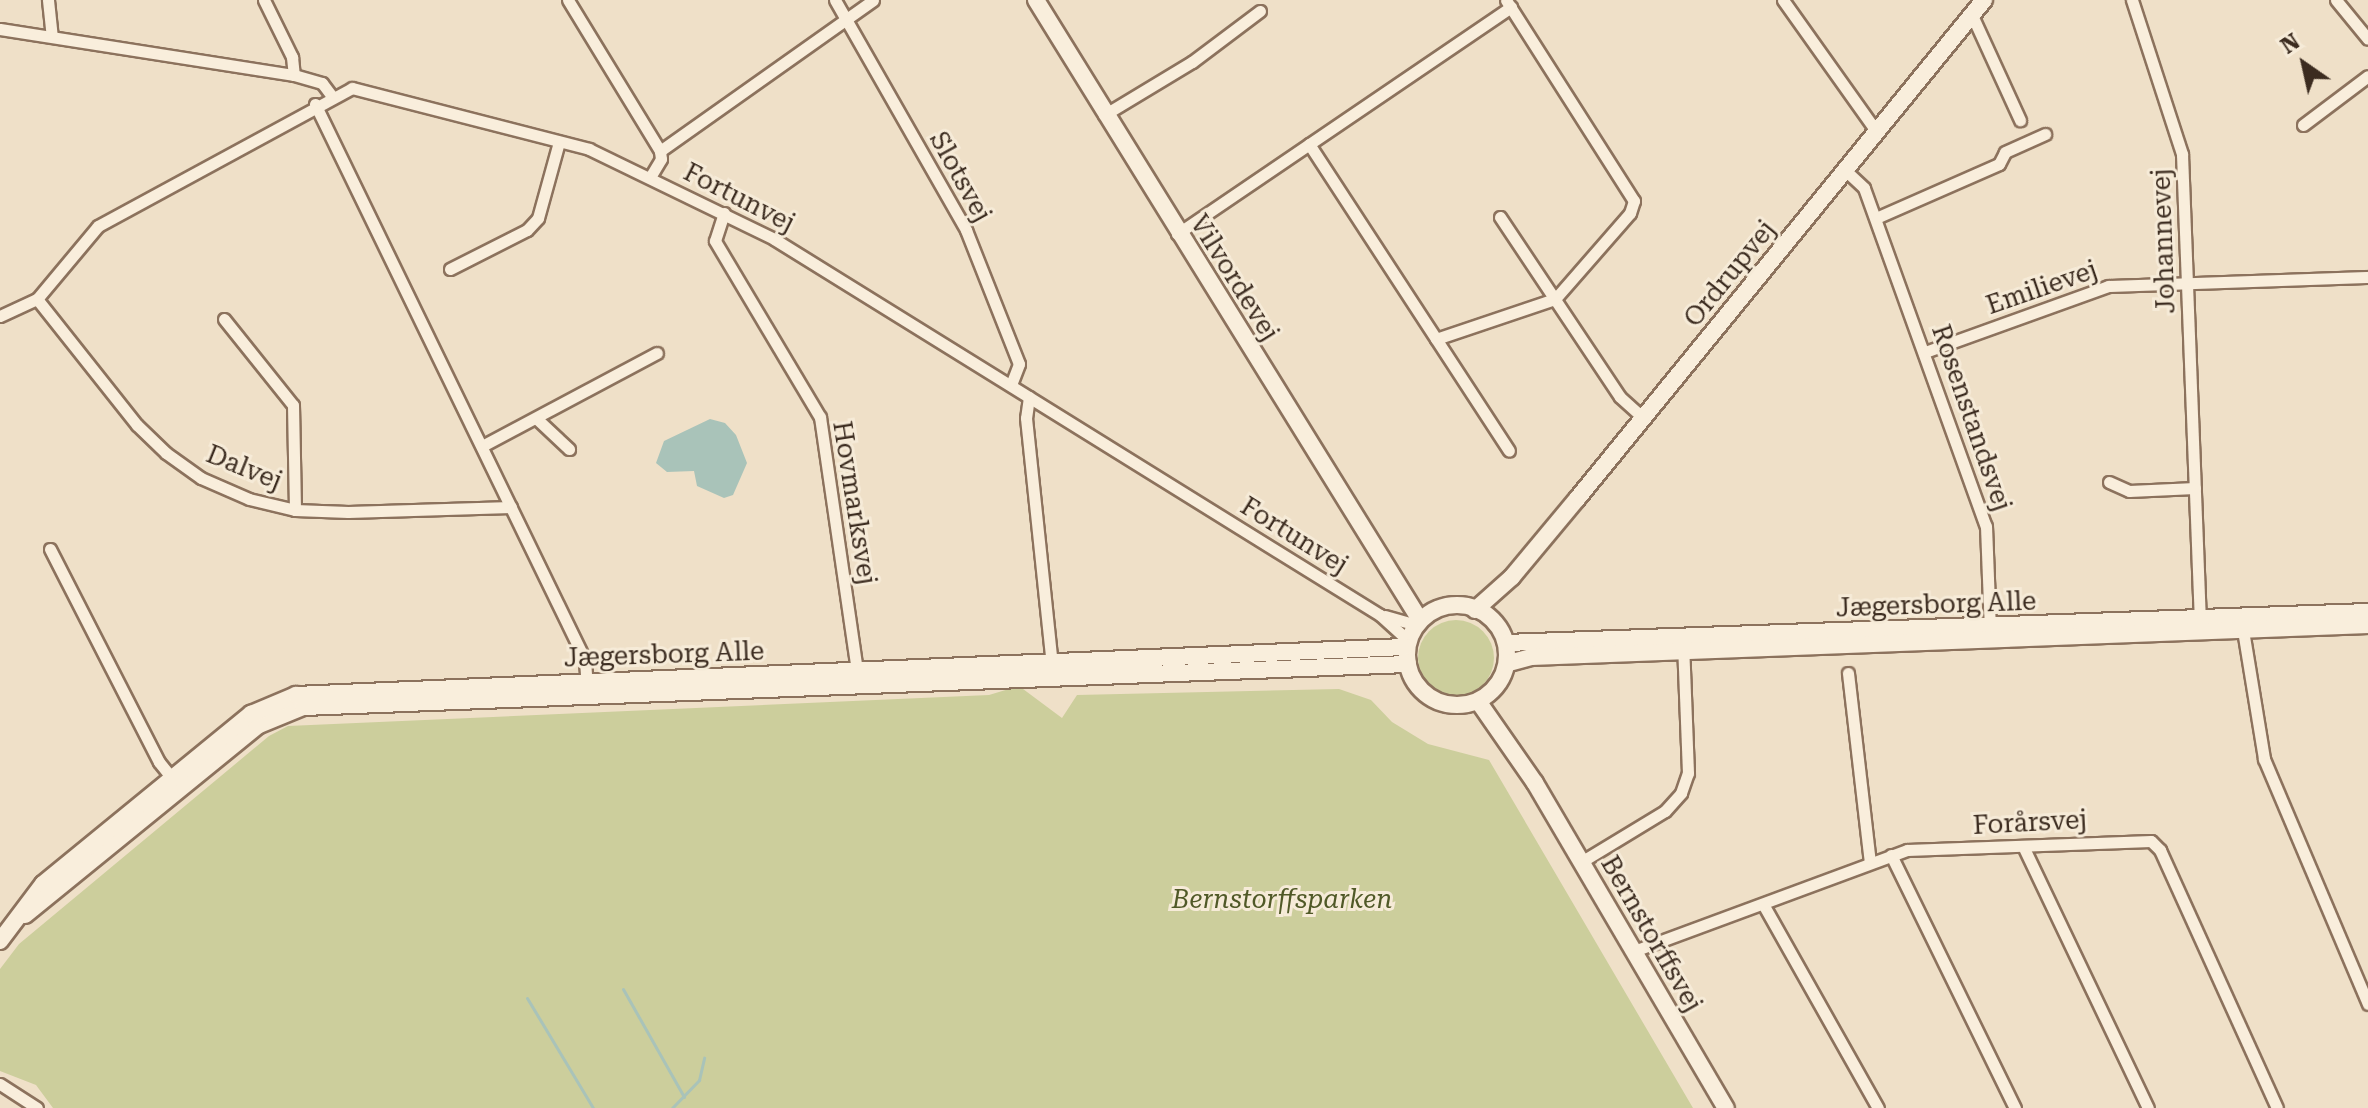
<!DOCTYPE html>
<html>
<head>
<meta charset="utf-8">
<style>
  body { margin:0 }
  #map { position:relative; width:2368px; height:1108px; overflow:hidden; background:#efe0c8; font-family:"Roboto Serif",serif }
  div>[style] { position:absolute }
  .green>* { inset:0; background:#ccce9c }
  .round { border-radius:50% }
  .water>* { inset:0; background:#a9c3b9 }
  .stream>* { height:3px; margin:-1.5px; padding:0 1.5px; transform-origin:1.5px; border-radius:1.5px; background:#a9c3b9 }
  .roads { filter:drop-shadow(2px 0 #8c725d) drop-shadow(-2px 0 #8c725d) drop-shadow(0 2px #8c725d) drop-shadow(0 -2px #8c725d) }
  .street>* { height:11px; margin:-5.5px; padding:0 5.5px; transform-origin:5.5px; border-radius:5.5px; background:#f9eedc }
  .secondary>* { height:16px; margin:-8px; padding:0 8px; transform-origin:8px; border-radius:8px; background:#f9eedc }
  .secondary>.ring { margin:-8px; padding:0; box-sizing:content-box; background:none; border:16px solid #f9eedc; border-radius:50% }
  span { translate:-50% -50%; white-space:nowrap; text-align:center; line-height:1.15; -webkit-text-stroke:6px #f6ebd8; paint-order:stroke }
  .street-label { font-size:26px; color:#3c2c20 }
  .park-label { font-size:26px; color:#505927; font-style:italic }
  .north { position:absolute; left:2264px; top:24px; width:80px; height:80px; -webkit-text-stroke:6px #f6ebd8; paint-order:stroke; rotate:326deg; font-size:22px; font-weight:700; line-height:32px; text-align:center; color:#3c2c20 }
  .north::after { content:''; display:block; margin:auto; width:28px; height:36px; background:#3c2c20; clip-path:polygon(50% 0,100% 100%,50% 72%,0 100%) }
</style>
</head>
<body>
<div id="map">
  <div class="green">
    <i class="round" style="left:1418px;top:620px;width:76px;height:76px"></i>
    <i style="clip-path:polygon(1019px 686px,1062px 718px,1077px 695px,1339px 689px,1371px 700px,1392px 722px,1428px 744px,1489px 760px,1693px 1108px,53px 1108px,36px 1085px,0 1071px,0 969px,19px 944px,269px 736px,288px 726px,989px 695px)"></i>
  </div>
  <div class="water">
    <i style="clip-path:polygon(710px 419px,725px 423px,736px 435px,747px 463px,733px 495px,724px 498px,697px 486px,694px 471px,667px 472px,656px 463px,664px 441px)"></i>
  </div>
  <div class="stream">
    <i style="left:623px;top:989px;width:124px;rotate:60.5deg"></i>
    <i style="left:527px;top:998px;width:128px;rotate:59deg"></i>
    <i style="left:672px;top:1108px;width:39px;rotate:-46deg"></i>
    <i style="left:699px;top:1080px;width:23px;rotate:-77deg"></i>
  </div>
  <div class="roads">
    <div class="street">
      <i style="left:48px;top:0;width:36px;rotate:84deg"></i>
      <i style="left:264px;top:0;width:64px;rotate:63.8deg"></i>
      <i style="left:292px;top:57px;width:18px;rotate:84deg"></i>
      <i style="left:568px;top:0;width:177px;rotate:58.6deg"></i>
      <i style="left:660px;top:151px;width:8px;rotate:83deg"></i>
      <i style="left:661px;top:159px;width:21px;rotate:121deg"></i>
      <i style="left:835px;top:0;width:265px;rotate:60.3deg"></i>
      <i style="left:966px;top:230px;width:144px;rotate:68.4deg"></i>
      <i style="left:1019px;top:364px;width:22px;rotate:111deg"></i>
      <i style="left:1783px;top:0;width:161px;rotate:54.6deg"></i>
      <i style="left:2132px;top:0;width:162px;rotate:72deg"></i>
      <i style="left:2182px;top:154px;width:469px;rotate:87.8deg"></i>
      <i style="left:2336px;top:0;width:50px;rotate:50.6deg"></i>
      <i style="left:1971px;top:13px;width:118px;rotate:65.4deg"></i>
      <i style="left:0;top:29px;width:298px;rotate:8.9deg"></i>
      <i style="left:294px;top:75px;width:29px;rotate:16deg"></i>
      <i style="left:322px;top:83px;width:15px;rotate:53deg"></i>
      <i style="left:315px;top:104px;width:618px;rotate:64.1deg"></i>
      <i style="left:585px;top:660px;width:27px;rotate:86deg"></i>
      <i style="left:1104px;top:115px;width:103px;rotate:-31.1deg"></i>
      <i style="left:1192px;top:62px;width:85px;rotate:-36.9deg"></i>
      <i style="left:2303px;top:125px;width:81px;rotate:-37deg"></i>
      <i style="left:1309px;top:144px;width:366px;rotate:56.9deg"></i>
      <i style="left:660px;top:151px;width:261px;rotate:-35.3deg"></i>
      <i style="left:1845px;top:170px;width:26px;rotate:43deg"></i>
      <i style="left:1864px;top:188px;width:359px;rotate:70.2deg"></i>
      <i style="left:1986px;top:526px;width:106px;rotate:87.8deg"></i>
      <i style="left:724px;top:213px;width:29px;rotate:108deg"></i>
      <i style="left:715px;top:241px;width:205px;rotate:59.2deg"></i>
      <i style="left:820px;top:417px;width:262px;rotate:81.7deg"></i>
      <i style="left:1500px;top:217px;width:216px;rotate:56.3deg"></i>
      <i style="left:1620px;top:397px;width:31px;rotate:42deg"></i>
      <i style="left:1876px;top:218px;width:134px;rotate:-23.7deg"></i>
      <i style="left:1999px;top:164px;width:13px;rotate:-63deg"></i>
      <i style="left:2005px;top:152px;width:44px;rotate:-24.2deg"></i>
      <i style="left:1177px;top:234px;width:404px;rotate:-34.2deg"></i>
      <i style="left:450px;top:269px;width:86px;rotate:-26.9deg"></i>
      <i style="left:527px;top:230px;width:16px;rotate:-47deg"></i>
      <i style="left:538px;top:218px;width:79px;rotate:-74.6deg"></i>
      <i style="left:37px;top:299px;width:161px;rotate:51.6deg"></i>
      <i style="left:137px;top:425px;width:40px;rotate:44deg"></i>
      <i style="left:166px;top:453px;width:43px;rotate:35.5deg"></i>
      <i style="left:201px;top:478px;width:52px;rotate:23.6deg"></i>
      <i style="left:249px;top:499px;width:47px;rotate:13.4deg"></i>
      <i style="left:295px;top:510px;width:53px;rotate:2.2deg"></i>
      <i style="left:348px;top:512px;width:163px;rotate:-1.8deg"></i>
      <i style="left:0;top:316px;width:41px;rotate:-24.7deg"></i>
      <i style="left:37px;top:299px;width:95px;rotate:-50.1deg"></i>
      <i style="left:98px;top:226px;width:289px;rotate:-28.5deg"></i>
      <i style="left:352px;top:88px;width:245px;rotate:14.4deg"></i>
      <i style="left:589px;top:149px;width:206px;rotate:25.9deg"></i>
      <i style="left:774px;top:239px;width:713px;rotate:31.82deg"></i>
      <i style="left:1380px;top:615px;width:36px;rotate:42deg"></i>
      <i style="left:224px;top:319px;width:110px;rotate:51.3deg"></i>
      <i style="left:293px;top:405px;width:105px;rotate:88.9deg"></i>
      <i style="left:1436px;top:339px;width:126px;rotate:-18.6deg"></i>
      <i style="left:1555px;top:299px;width:114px;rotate:-48.9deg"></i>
      <i style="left:1630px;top:213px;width:13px;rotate:-72deg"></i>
      <i style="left:1634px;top:201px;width:238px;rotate:-122.5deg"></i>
      <i style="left:1925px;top:352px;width:195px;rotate:-19.8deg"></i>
      <i style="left:2108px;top:286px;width:260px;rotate:-2deg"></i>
      <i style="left:1029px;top:397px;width:21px;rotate:98deg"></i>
      <i style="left:1026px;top:418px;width:247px;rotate:84deg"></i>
      <i style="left:537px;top:419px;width:44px;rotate:43.2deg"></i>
      <i style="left:482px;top:446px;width:198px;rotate:-28deg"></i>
      <i style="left:2109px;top:482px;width:22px;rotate:24deg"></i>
      <i style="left:2129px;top:491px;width:66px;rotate:-2.6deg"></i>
      <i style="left:50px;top:549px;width:239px;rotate:62.9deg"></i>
      <i style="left:159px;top:762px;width:26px;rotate:51deg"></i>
      <i style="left:1385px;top:616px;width:32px;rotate:16deg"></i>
      <i style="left:2242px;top:624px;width:137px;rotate:80.7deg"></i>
      <i style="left:2264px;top:759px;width:266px;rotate:67deg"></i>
      <i style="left:1848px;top:673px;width:190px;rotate:83.4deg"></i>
      <i style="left:2023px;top:846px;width:290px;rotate:64.5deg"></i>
      <i style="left:1891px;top:855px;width:282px;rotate:63.9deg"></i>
      <i style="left:1581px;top:862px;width:98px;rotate:-31.3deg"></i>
      <i style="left:1665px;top:811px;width:24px;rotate:-48deg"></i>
      <i style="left:1681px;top:793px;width:21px;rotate:-71deg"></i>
      <i style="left:1688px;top:773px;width:128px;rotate:-92.2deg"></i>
      <i style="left:1763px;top:904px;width:234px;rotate:60.6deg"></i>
      <i style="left:1634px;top:951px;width:291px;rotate:-20.3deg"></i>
      <i style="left:1907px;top:850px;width:244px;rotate:-2.1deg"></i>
      <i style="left:2151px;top:841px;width:13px;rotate:45deg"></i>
      <i style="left:2160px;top:850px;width:283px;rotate:65.6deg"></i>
      <i style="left:0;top:1084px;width:44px;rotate:33deg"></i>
    </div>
    <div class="secondary">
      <i style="left:1036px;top:0;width:729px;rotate:58.23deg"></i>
      <i class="ring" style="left:1407px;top:605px;width:84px;height:84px"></i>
      <i style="left:1475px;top:610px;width:50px;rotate:-41.7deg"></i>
      <i style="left:1512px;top:577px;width:102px;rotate:-50.2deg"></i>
      <i style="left:1577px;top:499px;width:644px;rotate:-50.8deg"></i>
      <i style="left:1506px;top:643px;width:863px;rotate:-2.06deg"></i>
      <i style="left:1509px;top:663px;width:23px;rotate:-15deg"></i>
      <i style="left:1531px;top:657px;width:838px;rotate:-2.19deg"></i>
      <i style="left:1478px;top:701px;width:100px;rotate:55.2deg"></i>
      <i style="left:1535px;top:783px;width:377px;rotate:59.6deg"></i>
      <i style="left:25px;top:915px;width:301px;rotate:-39.1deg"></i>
      <i style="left:259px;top:725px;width:48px;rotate:-22.2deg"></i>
      <i style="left:303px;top:707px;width:1106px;rotate:-2.23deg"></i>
      <i style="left:0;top:941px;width:71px;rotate:-53deg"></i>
      <i style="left:43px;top:884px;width:269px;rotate:-39.3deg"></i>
      <i style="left:251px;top:714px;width:49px;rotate:-22.9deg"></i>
      <i style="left:296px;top:695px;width:1110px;rotate:-2.48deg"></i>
    </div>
  </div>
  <div class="street-label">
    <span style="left:960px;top:177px;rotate:61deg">Slotsvej</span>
    <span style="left:739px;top:198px;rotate:27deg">Fortunvej</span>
    <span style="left:2164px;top:241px;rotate:-92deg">Johannevej</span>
    <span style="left:1730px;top:274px;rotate:-51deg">Ordrupvej</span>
    <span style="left:1234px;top:278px;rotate:58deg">Vilvordevej</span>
    <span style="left:2042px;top:288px;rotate:-19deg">Emilievej</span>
    <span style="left:1971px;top:418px;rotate:71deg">Rosenstandsvej</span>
    <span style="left:244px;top:468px;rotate:22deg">Dalvej</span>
    <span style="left:854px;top:503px;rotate:81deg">Hovmarksvej</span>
    <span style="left:1294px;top:536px;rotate:32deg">Fortunvej</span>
    <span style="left:1936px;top:605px;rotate:-2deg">Jægersborg Alle</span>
    <span style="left:664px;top:655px;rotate:-2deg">Jægersborg Alle</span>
    <span style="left:2030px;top:823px;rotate:-3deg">Forårsvej</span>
    <span style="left:1651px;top:934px;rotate:60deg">Bernstorffsvej</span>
  </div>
  <div class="park-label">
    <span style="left:1282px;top:900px">Bernstorffsparken</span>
  </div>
  <div class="north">N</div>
</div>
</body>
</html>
